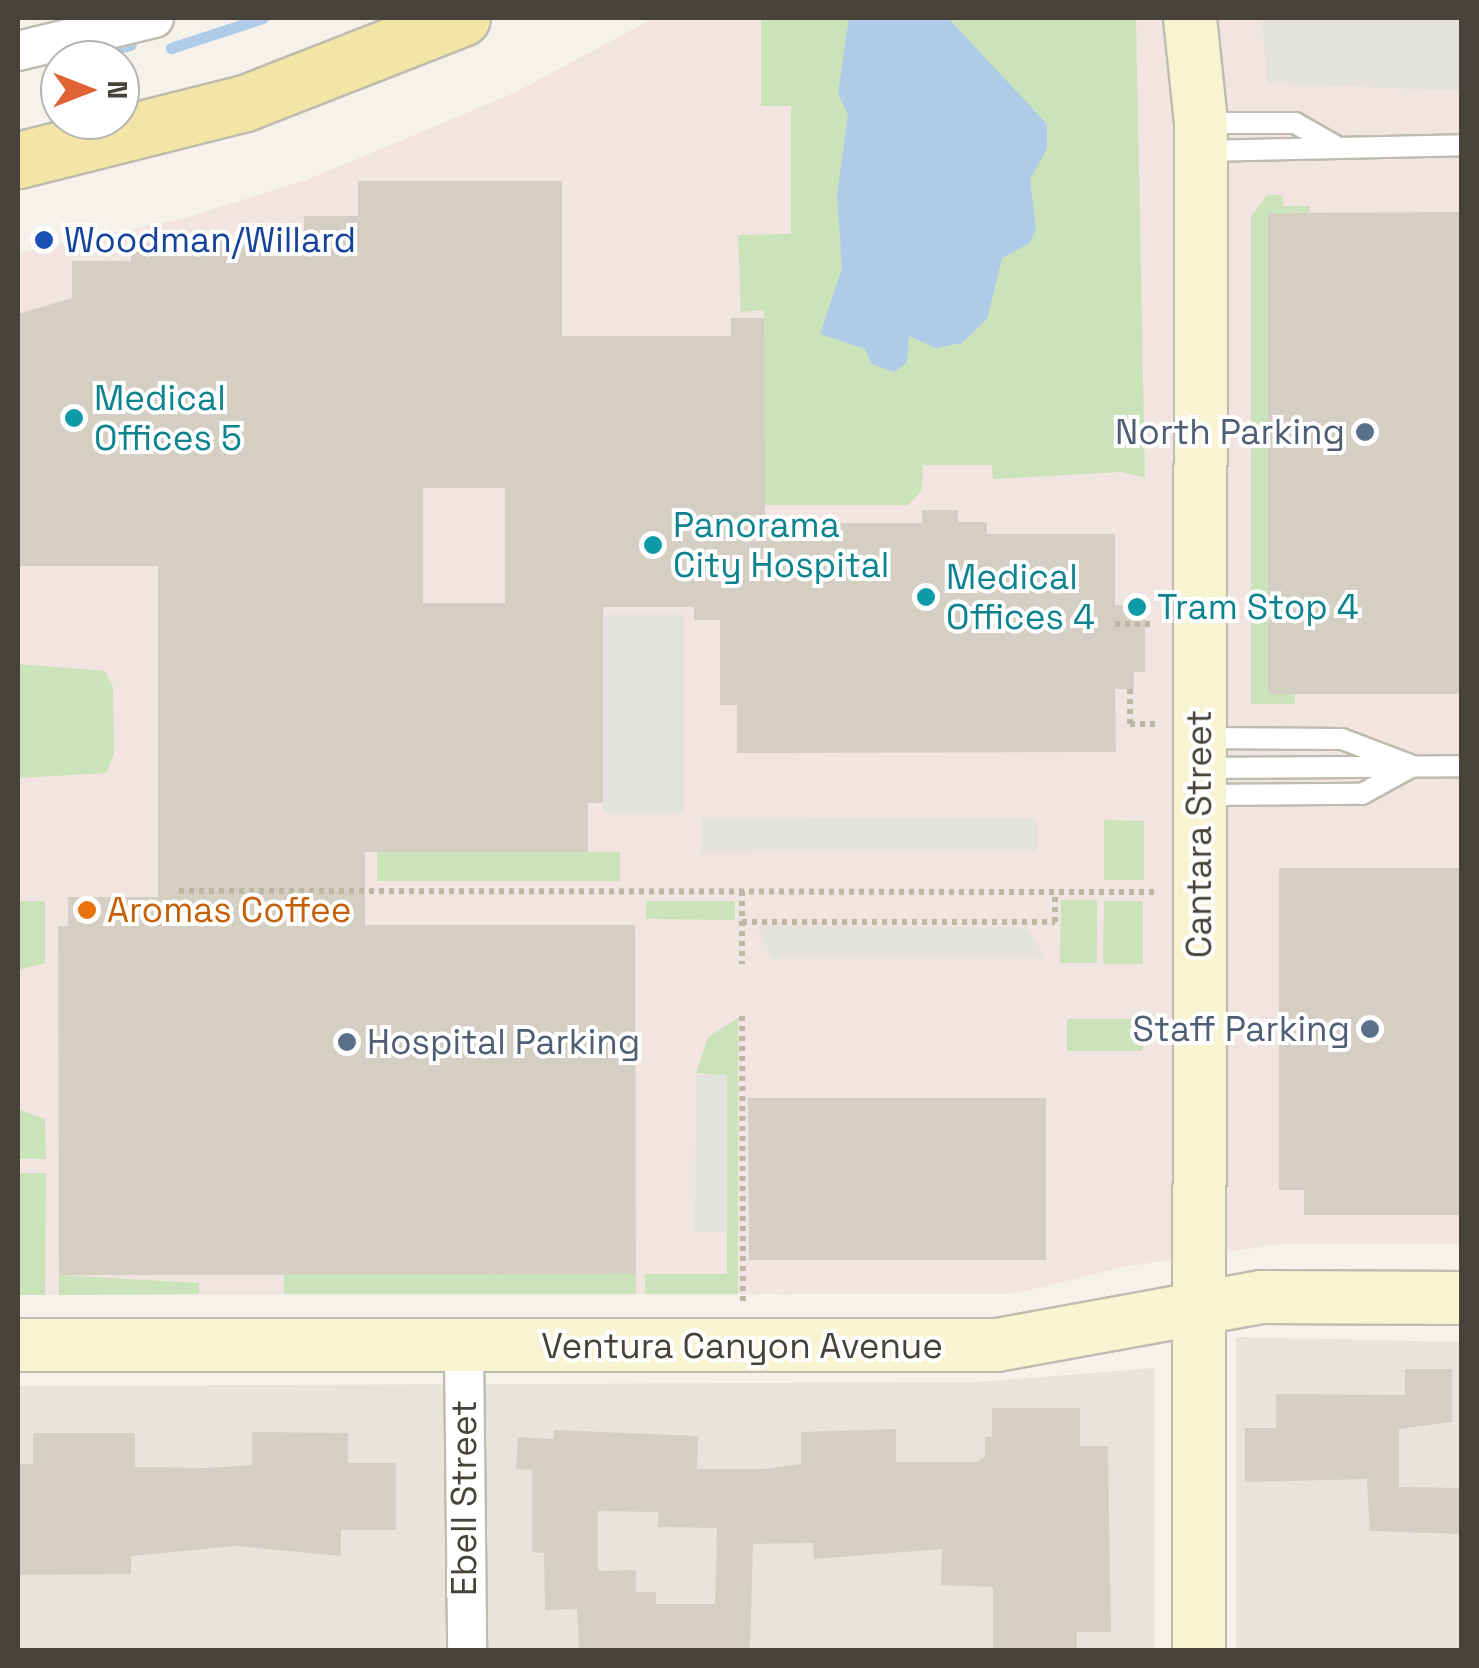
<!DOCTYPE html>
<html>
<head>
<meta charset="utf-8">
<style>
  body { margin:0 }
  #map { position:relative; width:1479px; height:1668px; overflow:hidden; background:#f4f2eb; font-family:"Space Grotesk",sans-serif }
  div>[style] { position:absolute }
  .residential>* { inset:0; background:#e7e4da }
  .medical>* { inset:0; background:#f2e5e1 }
  .green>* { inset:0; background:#cbe3ba }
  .parking>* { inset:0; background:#e3e2df }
  .water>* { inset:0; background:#b0cbe8 }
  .stream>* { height:11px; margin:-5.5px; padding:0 5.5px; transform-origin:5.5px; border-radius:5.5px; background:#b0cbe8 }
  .building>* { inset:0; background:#d4cfc2 }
  .path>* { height:6px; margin-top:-3px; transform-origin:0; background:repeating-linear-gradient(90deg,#beb7a2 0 5px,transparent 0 10px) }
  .roads { filter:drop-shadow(2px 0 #bebbaf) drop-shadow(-2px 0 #bebbaf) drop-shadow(0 2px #bebbaf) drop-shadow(0 -2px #bebbaf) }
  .lane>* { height:20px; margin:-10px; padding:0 10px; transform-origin:10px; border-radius:10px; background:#fff }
  .street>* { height:38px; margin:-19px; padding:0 19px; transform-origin:19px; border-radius:19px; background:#fff }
  .secondary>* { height:52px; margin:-26px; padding:0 26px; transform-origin:26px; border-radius:26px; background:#f8f3d1 }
  .primary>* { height:55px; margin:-27.5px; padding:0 27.5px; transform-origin:27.5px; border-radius:27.5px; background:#f2e5a6 }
  .dots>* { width:28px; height:28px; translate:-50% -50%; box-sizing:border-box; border:5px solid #fff; border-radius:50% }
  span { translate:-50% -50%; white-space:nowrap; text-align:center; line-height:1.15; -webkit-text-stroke:8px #fff; paint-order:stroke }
  .transit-label { font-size:35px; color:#164399 }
  .left { translate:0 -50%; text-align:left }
  .culture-label { font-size:35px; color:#0d838f }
  .service-label { font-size:35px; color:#4e5e75 }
  .right { translate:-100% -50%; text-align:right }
  .street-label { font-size:35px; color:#47433a }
  .food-label { font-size:35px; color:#c56008 }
  .frame { position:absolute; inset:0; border:20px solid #47433a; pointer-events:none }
  .north { position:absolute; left:40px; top:40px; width:100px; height:100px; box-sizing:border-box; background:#fff; border:2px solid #b5b4b0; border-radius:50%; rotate:90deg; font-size:28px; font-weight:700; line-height:40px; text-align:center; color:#47433a }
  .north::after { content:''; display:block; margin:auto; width:35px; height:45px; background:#e06336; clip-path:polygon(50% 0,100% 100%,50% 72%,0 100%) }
</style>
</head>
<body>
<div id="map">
  <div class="residential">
    <i style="clip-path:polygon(1236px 1337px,1461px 1342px,1461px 1650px,1236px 1650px)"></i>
    <i style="clip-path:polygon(1155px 1368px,1155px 1650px,18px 1650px,18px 1386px,977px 1382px)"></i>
  </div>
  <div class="medical">
    <i style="clip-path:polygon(654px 18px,1461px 18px,1461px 1244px,1282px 1244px,1123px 1267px,1013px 1294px,18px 1295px,18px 253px,185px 218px,309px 179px,512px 94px)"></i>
  </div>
  <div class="green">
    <i style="clip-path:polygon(761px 18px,1136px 18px,1145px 478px,1121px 472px,993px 479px,992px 465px,923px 465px,922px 490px,908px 505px,764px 505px,764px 310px,741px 312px,738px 235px,791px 234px,791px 106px,761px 106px)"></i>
    <i style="clip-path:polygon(1267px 195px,1282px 195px,1283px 206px,1310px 206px,1310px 212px,1268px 214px,1268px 693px,1295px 694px,1295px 704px,1251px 704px,1251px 217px)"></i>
    <i style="clip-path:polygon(18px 664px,105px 671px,113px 687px,114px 755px,106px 773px,18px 778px)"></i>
    <i style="clip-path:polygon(1104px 820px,1144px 821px,1144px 880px,1104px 880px)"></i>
    <i style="clip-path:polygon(377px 852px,620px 852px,620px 881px,377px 881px)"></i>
    <i style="clip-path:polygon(1061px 900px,1097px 900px,1097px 963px,1060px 963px)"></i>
    <i style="clip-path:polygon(18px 901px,45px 901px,45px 963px,18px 970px)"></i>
    <i style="clip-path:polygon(646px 901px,735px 901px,735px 920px,646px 919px)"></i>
    <i style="clip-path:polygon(1104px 901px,1143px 901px,1143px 964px,1103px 964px)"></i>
    <i style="clip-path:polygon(738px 1018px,738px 1294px,645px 1294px,645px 1274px,727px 1274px,727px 1076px,696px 1073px,708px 1037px)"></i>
    <i style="clip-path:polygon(1067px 1019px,1143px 1019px,1143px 1051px,1067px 1051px)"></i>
    <i style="clip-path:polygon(18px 1109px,45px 1119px,46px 1159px,18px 1159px)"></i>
    <i style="clip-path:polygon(18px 1173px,46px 1173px,45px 1295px,18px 1295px)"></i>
    <i style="clip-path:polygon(284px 1274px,636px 1274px,636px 1294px,284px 1294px)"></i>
    <i style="clip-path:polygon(59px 1275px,199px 1283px,199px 1294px,59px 1295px)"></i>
  </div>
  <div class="parking">
    <i style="clip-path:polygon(1262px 18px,1461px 18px,1461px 91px,1267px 83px)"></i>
    <i style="clip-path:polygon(603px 615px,684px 615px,684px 813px,603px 813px)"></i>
    <i style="clip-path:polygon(1037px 818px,1037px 851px,702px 852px,702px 819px)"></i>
    <i style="clip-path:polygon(757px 926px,1027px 927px,1046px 959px,773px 959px)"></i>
    <i style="clip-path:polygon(696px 1075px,727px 1075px,727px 1232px,695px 1232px)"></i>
  </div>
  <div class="water">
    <i style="clip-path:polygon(849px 18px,948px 18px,1047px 124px,1047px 149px,1030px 179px,1036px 229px,1030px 243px,1002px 258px,987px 319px,962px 343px,936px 348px,909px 336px,907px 362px,894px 372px,872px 364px,865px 349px,820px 334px,842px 268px,837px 195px,848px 115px,838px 93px)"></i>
  </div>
  <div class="stream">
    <i style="left:171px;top:48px;width:97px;rotate:-18.1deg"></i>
    <i style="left:62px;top:59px;width:70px;rotate:-11.5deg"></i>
  </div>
  <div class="building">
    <i style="clip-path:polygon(evenodd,358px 181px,562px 181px,562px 336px,731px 336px,731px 318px,764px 318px,765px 523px,922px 523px,922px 510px,958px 510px,958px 522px,987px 522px,987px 534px,1115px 534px,1115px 605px,1145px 604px,1145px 672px,1134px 672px,1134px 689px,1115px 689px,1116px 752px,737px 753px,737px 705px,720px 705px,720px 620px,694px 620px,694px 607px,603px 607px,603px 803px,588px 803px,588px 852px,365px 852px,365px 925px,635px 925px,636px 1274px,59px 1275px,58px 926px,68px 926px,68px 897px,158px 897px,158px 566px,18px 566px,18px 314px,72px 298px,72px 261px,131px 261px,131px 244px,304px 237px,304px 216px,358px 216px,358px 181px,423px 488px,505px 488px,505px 603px,423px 603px,423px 488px)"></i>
    <i style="clip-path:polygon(1462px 212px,1462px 694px,1268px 694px,1268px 213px)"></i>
    <i style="clip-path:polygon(1279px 868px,1462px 868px,1462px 1215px,1304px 1215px,1304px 1190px,1279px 1190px)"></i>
    <i style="clip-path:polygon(748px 1098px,1046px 1098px,1046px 1260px,749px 1260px)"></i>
    <i style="clip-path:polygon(1405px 1369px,1452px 1369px,1452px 1422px,1399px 1429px,1399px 1487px,1462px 1488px,1462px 1534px,1370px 1531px,1367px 1479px,1245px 1482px,1245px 1428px,1276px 1428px,1276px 1394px,1405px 1395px)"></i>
    <i style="clip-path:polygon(evenodd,992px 1408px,1080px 1408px,1080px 1446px,1108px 1446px,1111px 1632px,1077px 1632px,1077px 1650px,993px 1650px,993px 1587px,941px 1585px,942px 1549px,814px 1559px,813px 1543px,753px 1544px,750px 1650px,579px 1650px,577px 1609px,545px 1610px,544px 1553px,532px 1552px,532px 1470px,516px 1469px,518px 1437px,554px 1439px,554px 1430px,698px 1436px,697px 1469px,763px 1469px,801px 1464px,801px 1432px,896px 1429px,896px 1462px,975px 1462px,985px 1457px,985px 1437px,992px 1437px,992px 1408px,598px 1511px,658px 1512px,658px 1527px,717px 1528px,715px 1604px,656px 1604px,656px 1592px,636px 1592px,636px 1570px,598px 1571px,598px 1511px)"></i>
    <i style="clip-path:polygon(252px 1432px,348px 1433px,348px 1463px,396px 1463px,396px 1530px,341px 1530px,341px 1556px,236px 1546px,131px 1556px,131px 1574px,18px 1575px,18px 1464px,33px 1464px,33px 1433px,135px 1433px,135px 1467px,206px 1468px,252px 1465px)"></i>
  </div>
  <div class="path">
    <i style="left:1115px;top:624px;width:40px"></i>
    <i style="left:1130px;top:689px;width:35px;rotate:90deg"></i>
    <i style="left:1130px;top:724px;width:26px"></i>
    <i style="left:179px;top:891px;width:976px;rotate:0.06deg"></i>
    <i style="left:742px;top:891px;width:73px;rotate:90deg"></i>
    <i style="left:742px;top:922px;width:313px"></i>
    <i style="left:1055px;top:922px;width:30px;rotate:-90deg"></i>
    <i style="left:742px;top:1016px;width:287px;rotate:89.8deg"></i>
  </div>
  <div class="roads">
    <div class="lane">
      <i style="left:1202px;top:123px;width:93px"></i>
      <i style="left:1295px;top:123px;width:45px;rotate:29.4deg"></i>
      <i style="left:1204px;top:151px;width:258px;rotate:-1.3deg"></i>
      <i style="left:1199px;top:768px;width:263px;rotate:-0.4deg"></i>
      <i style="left:1200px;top:795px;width:162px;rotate:-0.4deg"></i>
      <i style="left:1362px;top:794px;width:58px;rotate:-28.8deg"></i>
      <i style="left:1413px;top:766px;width:76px;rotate:-159.2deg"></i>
      <i style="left:1342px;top:739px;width:140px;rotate:-179.6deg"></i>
    </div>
    <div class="street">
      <i style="left:18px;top:51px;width:140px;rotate:-13.6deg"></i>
      <i style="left:464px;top:1346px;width:304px;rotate:89.4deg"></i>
    </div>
    <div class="secondary">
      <i style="left:1190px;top:18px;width:106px;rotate:84deg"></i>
      <i style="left:1201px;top:123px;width:1527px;rotate:90.08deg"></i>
      <i style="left:18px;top:1345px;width:979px"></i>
      <i style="left:997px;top:1345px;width:268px;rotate:-10.3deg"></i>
      <i style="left:1261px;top:1297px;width:201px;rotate:0.3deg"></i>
    </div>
    <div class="primary">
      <i style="left:18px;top:160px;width:234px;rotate:-14.1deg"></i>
      <i style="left:245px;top:103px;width:233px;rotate:-21.4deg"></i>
    </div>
  </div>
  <div class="dots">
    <i style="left:44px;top:240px;background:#1a4fb4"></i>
    <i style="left:74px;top:418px;background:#0f9aa8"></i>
    <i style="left:1365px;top:432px;background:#5c6f8a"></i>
    <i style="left:653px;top:545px;background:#0f9aa8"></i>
    <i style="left:926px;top:597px;background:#0f9aa8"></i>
    <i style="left:1137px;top:607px;background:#0f9aa8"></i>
    <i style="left:87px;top:910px;background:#e8710a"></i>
    <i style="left:1370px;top:1029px;background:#5c6f8a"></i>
    <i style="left:347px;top:1042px;background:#5c6f8a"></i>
  </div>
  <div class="transit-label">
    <span class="left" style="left:64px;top:240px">Woodman/Willard</span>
  </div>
  <div class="culture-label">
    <span class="left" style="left:94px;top:418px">Medical<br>Offices 5</span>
    <span class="left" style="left:673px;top:545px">Panorama<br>City Hospital</span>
    <span class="left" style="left:946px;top:597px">Medical<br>Offices 4</span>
    <span class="left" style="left:1157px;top:607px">Tram Stop 4</span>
  </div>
  <div class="service-label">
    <span class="right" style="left:1345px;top:432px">North Parking</span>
    <span class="right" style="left:1350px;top:1029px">Staff Parking</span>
    <span class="left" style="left:367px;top:1042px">Hospital Parking</span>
  </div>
  <div class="street-label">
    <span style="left:1199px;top:834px;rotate:-90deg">Cantara Street</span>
    <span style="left:742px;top:1346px">Ventura Canyon Avenue</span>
    <span style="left:464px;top:1498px;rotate:-90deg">Ebell Street</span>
  </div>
  <div class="food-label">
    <span class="left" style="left:107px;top:910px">Aromas Coffee</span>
  </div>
  <div class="frame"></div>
  <div class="north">N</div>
</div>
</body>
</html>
